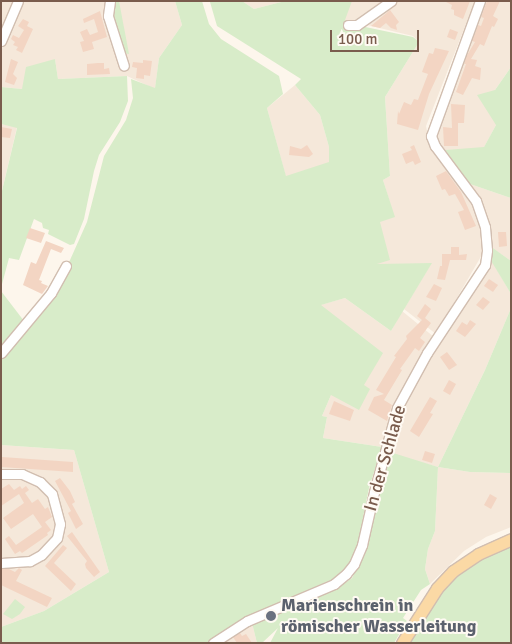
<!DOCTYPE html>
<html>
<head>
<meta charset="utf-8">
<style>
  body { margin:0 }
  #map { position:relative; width:512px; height:644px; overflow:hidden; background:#fdf6ec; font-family:Signika,sans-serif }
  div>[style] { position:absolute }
  .residential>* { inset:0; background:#f5e8da }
  .green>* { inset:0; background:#d8ecc9 }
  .building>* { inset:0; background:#f3d5c3 }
  .roads { filter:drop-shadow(1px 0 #d1beb0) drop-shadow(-1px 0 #d1beb0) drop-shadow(0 1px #d1beb0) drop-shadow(0 -1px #d1beb0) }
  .minor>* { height:9px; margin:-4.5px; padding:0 4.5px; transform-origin:4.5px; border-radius:4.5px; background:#fff }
  .major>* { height:11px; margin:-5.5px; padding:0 5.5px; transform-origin:5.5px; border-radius:5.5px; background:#fbd9a5 }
  .dots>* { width:14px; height:14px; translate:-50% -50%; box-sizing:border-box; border:2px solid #fffaf3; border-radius:50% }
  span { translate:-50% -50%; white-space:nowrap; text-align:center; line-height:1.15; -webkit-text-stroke:4px #fffaf3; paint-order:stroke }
  .street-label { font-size:18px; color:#7a5c4d }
  .worship-label { font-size:18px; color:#5b616d; font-weight:700 }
  .left { translate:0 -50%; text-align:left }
  .frame { position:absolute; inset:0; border:2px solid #7a5c4d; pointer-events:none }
  .scale { position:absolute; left:330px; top:30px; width:89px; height:22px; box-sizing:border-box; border:2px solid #7a5c4d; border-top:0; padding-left:6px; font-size:15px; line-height:18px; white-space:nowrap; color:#7a5c4d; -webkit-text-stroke:4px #fffaf3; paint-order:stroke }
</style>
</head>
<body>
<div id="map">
  <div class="residential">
    <i style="clip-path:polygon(1px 1px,14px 1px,1px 30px)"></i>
    <i style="clip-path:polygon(24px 1px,175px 1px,182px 25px,159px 58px,155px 89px,127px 76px,58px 79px,55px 59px,22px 89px,1px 87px,1px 50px)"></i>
    <i style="clip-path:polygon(242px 1px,285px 1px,254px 9px)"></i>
    <i style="clip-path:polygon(314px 1px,384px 1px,351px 24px)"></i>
    <i style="clip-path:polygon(395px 1px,475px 1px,426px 126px,430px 145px,470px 199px,483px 236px,483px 253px,436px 334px,404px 309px,431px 264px,374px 264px,380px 221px,394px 216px,383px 180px,390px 176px,385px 97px,419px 42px,413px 36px,363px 24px)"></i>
    <i style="clip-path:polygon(485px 1px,511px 1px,511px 67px,495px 90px,496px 125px,483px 149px,445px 150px,435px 134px)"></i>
    <i style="clip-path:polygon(295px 85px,320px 115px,329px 147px,329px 163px,286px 177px,267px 108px)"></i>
    <i style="clip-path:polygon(1px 124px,17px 127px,1px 195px)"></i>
    <i style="clip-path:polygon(470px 184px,511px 198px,511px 261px,492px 248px,491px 234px,484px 212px)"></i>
    <i style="clip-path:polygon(489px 256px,511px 294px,511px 308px,485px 370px,438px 467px,470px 472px,511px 473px,511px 527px,486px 537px,464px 551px,430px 584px,425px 569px,428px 549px,435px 531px,438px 467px,394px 455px,387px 450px,405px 398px)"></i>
    <i style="clip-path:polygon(345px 298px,391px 331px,402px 311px,434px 337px,395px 403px,382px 447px,323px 438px,327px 417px,322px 416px,331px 395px,364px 386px,320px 305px)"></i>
    <i style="clip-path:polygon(1px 445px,74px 450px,109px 572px,44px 611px,1px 627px)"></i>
    <i style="clip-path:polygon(252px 623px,257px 643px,221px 643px,229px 637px)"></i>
  </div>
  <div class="green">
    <i style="clip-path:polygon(113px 1px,119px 1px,129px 54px,123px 53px,113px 29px,110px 7px)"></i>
    <i style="clip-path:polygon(175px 1px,202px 1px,209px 24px,221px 39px,279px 76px,283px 94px,267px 108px,286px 176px,329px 162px,329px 147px,320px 115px,295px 85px,301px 79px,217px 26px,210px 2px,242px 1px,254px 9px,285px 1px,352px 1px,345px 20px,351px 24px,413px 37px,419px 42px,385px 97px,390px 176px,383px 180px,395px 217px,380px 222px,390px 260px,377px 264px,432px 263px,391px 331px,345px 298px,321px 305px,383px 353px,364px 385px,370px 389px,359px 410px,331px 395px,322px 416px,327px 417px,323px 438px,382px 447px,369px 488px,356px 552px,352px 563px,338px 577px,268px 607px,206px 643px,1px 643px,1px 627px,44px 611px,109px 572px,74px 450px,1px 445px,1px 357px,62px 278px,87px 222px,104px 156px,126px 120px,133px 98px,131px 79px,155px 88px,159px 58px,182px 25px)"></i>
    <i style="clip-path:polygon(55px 59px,58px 79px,127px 76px,128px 101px,120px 122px,99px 155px,94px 171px,84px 219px,74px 244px,70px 245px,48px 234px,49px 230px,43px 228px,42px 223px,34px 219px,19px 260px,9px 258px,1px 288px,1px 195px,17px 128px,1px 124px,1px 87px,22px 89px,26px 67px)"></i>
    <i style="clip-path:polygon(511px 67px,511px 198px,470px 184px,445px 150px,484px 147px,496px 125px,477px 95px,495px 90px)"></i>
    <i style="clip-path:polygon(490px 246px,511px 261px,511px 294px,490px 259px)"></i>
    <i style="clip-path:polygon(1px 291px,24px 321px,1px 350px)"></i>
    <i style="clip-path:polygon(511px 308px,511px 473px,470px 472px,438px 467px,435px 531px,428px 549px,425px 569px,430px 584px,421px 590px,403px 618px,407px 621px,394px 643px,270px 643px,278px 628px,262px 643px,257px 643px,252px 623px,342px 585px,352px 578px,365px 554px,378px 490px,390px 452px,438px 467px,485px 370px)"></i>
    <i style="clip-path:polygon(511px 543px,511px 643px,405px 643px,427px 606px,460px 570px)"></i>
    <i style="clip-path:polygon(15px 599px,25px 607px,20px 614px,12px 619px,3px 614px)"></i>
  </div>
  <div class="building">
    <i style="clip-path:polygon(444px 1px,470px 1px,463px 19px,454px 15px,454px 10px,451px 9px,452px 5px)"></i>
    <i style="clip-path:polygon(487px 1px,500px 1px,493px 16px,498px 19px,494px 27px,492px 26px,484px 46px,480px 44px,471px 59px,477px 60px,475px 66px,481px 68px,480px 80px,472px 78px,463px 95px,456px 92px,466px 64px,464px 64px,466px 57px,475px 42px,472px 41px,478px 25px,481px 26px,484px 18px,481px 17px)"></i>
    <i style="clip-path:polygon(390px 10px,399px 22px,396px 25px,397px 30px,391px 28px,386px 23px,380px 28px,371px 26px)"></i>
    <i style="clip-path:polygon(100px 11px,107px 37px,92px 42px,94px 49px,83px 52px,80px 42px,84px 41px,80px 32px,87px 29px,90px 35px,98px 32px,94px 19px,84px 23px,83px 19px)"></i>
    <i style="clip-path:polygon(23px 19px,29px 22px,27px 26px,33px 29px,22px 53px,16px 50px,18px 47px,13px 45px,15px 42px,11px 39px,13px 35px,19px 38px,24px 30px,18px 26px)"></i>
    <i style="clip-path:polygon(450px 29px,458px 32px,455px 40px,447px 37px)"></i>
    <i style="clip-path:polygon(435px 48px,449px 51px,429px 94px,418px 130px,397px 124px,398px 111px,399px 114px,404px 102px,411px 105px,414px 99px,418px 100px,428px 74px,422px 72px,429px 53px,433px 54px)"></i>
    <i style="clip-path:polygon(11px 59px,18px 62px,13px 74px,17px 78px,14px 85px,5px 82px)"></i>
    <i style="clip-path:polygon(143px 60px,152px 61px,150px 76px,144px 75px,144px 79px,136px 78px,137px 68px,132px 67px,133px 62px,143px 63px)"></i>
    <i style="clip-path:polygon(98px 63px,104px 63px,104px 69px,109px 68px,110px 74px,87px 75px,87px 64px)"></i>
    <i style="clip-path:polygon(451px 104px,465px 105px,464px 123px,458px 123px,458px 146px,444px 146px,443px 127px,452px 128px)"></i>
    <i style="clip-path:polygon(1px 127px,12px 129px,10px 138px,1px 137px)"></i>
    <i style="clip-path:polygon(307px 145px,313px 154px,309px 157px,289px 155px,290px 146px,301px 149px)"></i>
    <i style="clip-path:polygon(414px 145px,421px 162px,415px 165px,413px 161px,406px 164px,402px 154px,412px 150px,410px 147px)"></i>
    <i style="clip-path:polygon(446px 171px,461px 192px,476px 226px,465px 230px,458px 212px,464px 210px,455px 194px,449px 196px,445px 189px,442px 190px,436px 176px)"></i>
    <i style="clip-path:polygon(30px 228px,45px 233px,41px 243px,26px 238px)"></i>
    <i style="clip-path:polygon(498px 232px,506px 232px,507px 246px,499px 247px)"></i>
    <i style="clip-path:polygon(46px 241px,64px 248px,61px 253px,51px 249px,39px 280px,42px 281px,41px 283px,48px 286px,42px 294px,23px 285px,31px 262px,36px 264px)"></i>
    <i style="clip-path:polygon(451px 247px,459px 247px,459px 255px,467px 254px,466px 260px,450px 260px,445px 280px,437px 279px,440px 266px,442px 266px,442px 254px,451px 254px)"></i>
    <i style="clip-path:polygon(489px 279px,498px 285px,493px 292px,484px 286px)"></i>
    <i style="clip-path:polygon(434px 284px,442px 288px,436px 301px,426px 297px)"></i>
    <i style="clip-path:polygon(483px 297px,490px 302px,483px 310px,476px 305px)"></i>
    <i style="clip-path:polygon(425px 304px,431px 309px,425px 318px,431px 323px,420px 338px,425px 342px,419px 351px,415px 348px,400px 369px,402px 370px,384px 400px,392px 405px,387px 421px,368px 410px,374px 397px,384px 394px,376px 390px,396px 357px,394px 356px,407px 339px,406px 336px,422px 320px,417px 316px)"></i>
    <i style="clip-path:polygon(470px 320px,476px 324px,465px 337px,456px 331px,462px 322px,467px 325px)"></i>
    <i style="clip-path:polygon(447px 352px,457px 365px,449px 370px,440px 357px)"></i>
    <i style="clip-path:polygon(449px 380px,456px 384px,450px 395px,443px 391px)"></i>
    <i style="clip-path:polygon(430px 397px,437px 401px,430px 413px,433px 414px,419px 437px,410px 431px)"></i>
    <i style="clip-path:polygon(334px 401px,354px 410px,350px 421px,329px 414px)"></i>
    <i style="clip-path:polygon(425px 451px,435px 454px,432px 463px,422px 460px)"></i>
    <i style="clip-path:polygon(2px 457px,73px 462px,73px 472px,1px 467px)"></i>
    <i style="clip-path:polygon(60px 478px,70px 491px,75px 502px,72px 504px,83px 524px,76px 529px,68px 513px,71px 511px,55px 481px)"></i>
    <i style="clip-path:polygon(9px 484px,14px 490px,20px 486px,22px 489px,26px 486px,29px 490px,25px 493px,32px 503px,38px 499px,45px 509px,48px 507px,52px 517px,45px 522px,51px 530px,47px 533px,48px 535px,22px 553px,20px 551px,15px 554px,5px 539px,9px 536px,16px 545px,42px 527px,33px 514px,11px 529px,3px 518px,24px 503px,19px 494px,1px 506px,1px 489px)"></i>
    <i style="clip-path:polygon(490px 494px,497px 498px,491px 509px,484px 505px)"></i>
    <i style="clip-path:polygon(72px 532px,100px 572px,94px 577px,86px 568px,85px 564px,87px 561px,67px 536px)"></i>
    <i style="clip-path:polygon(63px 545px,67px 548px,54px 563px,76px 584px,71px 591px,45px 566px)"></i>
    <i style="clip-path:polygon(19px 568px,22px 570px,16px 581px,52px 598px,47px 607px,1px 585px,1px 569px,9px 569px,15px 572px)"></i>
    <i style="clip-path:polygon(240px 633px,242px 636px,246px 634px,252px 643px,237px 643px,233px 637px)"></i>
  </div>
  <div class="roads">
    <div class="minor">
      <i style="left:110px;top:1px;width:15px;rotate:98deg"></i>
      <i style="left:108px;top:16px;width:52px;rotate:72.3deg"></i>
      <i style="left:348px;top:25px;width:9px"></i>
      <i style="left:357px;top:25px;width:42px;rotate:-35.2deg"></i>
      <i style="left:1px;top:41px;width:43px;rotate:-67deg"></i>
      <i style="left:1px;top:353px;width:78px;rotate:-50.2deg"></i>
      <i style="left:51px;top:293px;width:31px;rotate:-61deg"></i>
      <i style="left:1px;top:474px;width:21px"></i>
      <i style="left:22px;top:474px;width:20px;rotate:24deg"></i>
      <i style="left:40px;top:482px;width:17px;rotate:45deg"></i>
      <i style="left:52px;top:494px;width:31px;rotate:75deg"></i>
      <i style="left:60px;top:524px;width:14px;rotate:102deg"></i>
      <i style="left:57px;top:538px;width:23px;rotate:133deg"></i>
      <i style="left:41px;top:555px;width:13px;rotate:151deg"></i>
      <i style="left:30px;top:561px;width:29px;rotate:176deg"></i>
      <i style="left:213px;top:643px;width:40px;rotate:-32.9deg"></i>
      <i style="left:247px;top:621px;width:95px;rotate:-23deg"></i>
      <i style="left:334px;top:584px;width:16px;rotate:-40deg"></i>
      <i style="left:346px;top:574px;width:13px;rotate:-51deg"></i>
      <i style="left:354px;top:564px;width:21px;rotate:-67deg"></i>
      <i style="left:362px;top:545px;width:54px;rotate:-77.2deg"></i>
      <i style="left:374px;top:492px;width:87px;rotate:-74.7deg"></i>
      <i style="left:397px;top:408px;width:63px;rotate:-61.4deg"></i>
      <i style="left:427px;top:353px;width:105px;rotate:-56.6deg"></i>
      <i style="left:485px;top:265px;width:15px;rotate:-82deg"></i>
      <i style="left:487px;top:250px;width:23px;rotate:-95deg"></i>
      <i style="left:485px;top:227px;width:28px;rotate:-109deg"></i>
      <i style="left:476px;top:201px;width:69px;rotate:-126.7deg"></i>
      <i style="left:435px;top:146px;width:11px;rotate:-112deg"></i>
      <i style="left:431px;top:136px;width:144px;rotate:-70.1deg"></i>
    </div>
    <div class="major">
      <i style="left:402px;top:643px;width:65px;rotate:-57.5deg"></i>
      <i style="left:437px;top:588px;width:23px;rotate:-47deg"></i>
      <i style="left:453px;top:571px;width:30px;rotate:-34deg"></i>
      <i style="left:478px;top:554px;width:36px;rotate:-24deg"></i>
    </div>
  </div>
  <div class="dots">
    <i style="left:271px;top:616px;background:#6b7280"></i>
  </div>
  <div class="street-label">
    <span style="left:385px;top:458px;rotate:-74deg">In der Schlade</span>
  </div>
  <div class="worship-label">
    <span class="left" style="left:281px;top:616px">Marienschrein in<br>römischer Wasserleitung</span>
  </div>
  <div class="frame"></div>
  <div class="scale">100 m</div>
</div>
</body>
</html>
